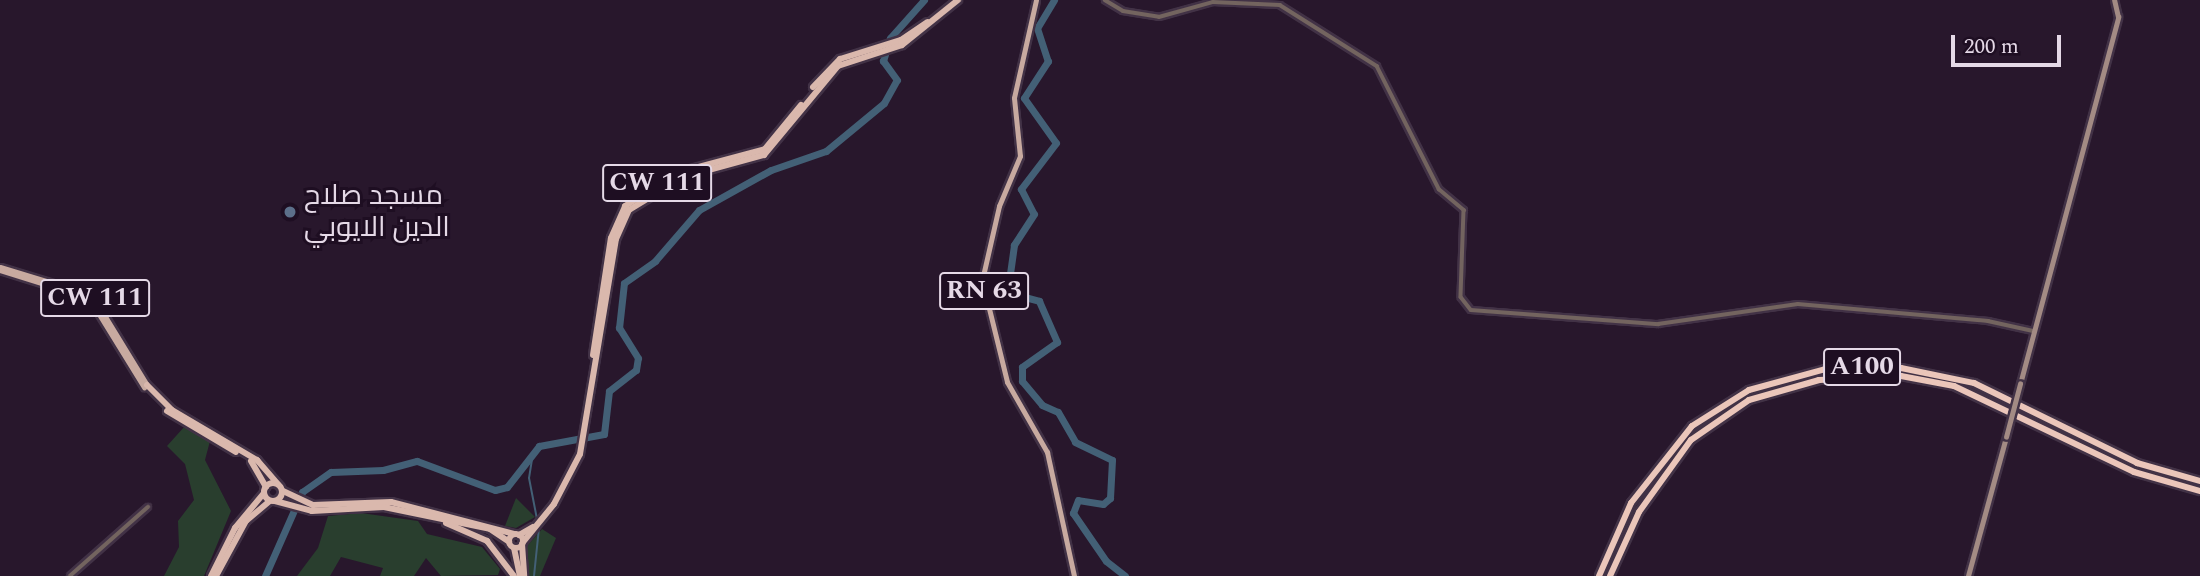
<!DOCTYPE html>
<html>
<head>
<meta charset="utf-8">
<style>
  body { margin:0 }
  #map { position:relative; width:2200px; height:576px; overflow:hidden; background:#28172c; font-family:Spectral,Cairo,serif }
  div>[style] { position:absolute }
  .green>* { inset:0; background:#293e2e }
  .stream>* { height:2px; margin:-1px; padding:0 1px; transform-origin:1px; border-radius:1px; background:#436076 }
  .river>* { height:7px; margin:-3.5px; padding:0 3.5px; transform-origin:3.5px; border-radius:3.5px; background:#436076 }
  .roads { filter:drop-shadow(2px 0 #423246) drop-shadow(-2px 0 #423246) drop-shadow(0 2px #423246) drop-shadow(0 -2px #423246) }
  .tertiary>* { height:3.5px; margin:-1.75px; padding:0 1.75px; transform-origin:1.75px; border-radius:1.75px; background:#73645f }
  .secondary>* { height:4.5px; margin:-2.25px; padding:0 2.25px; transform-origin:2.25px; border-radius:2.25px; background:#a38b84 }
  .primary>* { height:5px; margin:-2.5px; padding:0 2.5px; transform-origin:2.5px; border-radius:2.5px; background:#c8aaa0 }
  .trunk>* { height:6px; margin:-3px; padding:0 3px; transform-origin:3px; border-radius:3px; background:#dab8ad }
  .trunk>.ring { margin:-3px; padding:0; box-sizing:content-box; background:none; border:6px solid #dab8ad; border-radius:50% }
  .motorway>* { height:6px; margin:-3px; padding:0 3px; transform-origin:3px; border-radius:3px; background:#ebc6ba }
  .bridges { filter:drop-shadow(2px 0 #423246) drop-shadow(-2px 0 #423246) drop-shadow(0 2px #423246) drop-shadow(0 -2px #423246) }
  .secondary-bridge>* { height:4.5px; margin:-2.25px; padding:0 2.25px; transform-origin:2.25px; border-radius:2.25px; background:#a38b84 }
  .dots>* { width:19px; height:19px; translate:-50% -50%; box-sizing:border-box; border:4px solid #1e0e22; border-radius:50% }
  span { translate:-50% -50%; white-space:nowrap; text-align:center; line-height:1.15; -webkit-text-stroke:6px #1e0e22; paint-order:stroke }
  .shield-label span { padding:2px 5px; background:#1e0e22; border:2px solid; border-radius:5px; -webkit-text-stroke-width:0 }
  .shield-label { font-size:26px; color:#e5d9e7; font-weight:700 }
  .poi-label { font-size:28px; color:#e5d9e7 }
  .left { translate:0 -50%; text-align:left }
  .scale { position:absolute; left:1951px; top:35px; width:110px; height:32px; box-sizing:border-box; border:4px solid #e5d9e7; border-top:0; padding-left:9px; font-size:21px; line-height:24px; white-space:nowrap; color:#e5d9e7; -webkit-text-stroke:5px #1e0e22; paint-order:stroke }
</style>
</head>
<body>
<div id="map">
  <div class="green">
    <i style="clip-path:polygon(185px 426px,210px 441px,205px 460px,231px 511px,204px 576px,164px 576px,179px 547px,178px 521px,194px 500px,185px 464px,167px 446px)"></i>
    <i style="clip-path:polygon(516px 498px,535px 517px,516px 528px,505px 526px)"></i>
    <i style="clip-path:polygon(361px 513px,418px 521px,427px 534px,482px 547px,500px 569px,498px 575px,441px 576px,426px 558px,414px 576px,380px 576px,383px 568px,341px 557px,330px 576px,297px 576px,318px 548px,328px 516px)"></i>
    <i style="clip-path:polygon(542px 529px,556px 538px,540px 576px,527px 576px,527px 546px)"></i>
  </div>
  <div class="stream">
    <i style="left:533px;top:453px;width:25px;rotate:99deg"></i>
    <i style="left:529px;top:478px;width:42px;rotate:79deg"></i>
    <i style="left:534px;top:576px;width:48px;rotate:-84.1deg"></i>
  </div>
  <div class="river">
    <i style="left:1054px;top:0;width:33px;rotate:121deg"></i>
    <i style="left:1037px;top:28px;width:35px;rotate:72deg"></i>
    <i style="left:1048px;top:61px;width:44px;rotate:123deg"></i>
    <i style="left:1024px;top:98px;width:55px;rotate:54.6deg"></i>
    <i style="left:1056px;top:143px;width:58px;rotate:127.3deg"></i>
    <i style="left:1021px;top:189px;width:28px;rotate:63deg"></i>
    <i style="left:1034px;top:214px;width:37px;rotate:123deg"></i>
    <i style="left:1014px;top:245px;width:36px;rotate:98deg"></i>
    <i style="left:1009px;top:281px;width:16px;rotate:60deg"></i>
    <i style="left:1017px;top:295px;width:23px;rotate:15deg"></i>
    <i style="left:1039px;top:301px;width:45px;rotate:66.3deg"></i>
    <i style="left:1057px;top:342px;width:43px;rotate:144.5deg"></i>
    <i style="left:1022px;top:367px;width:14px;rotate:90deg"></i>
    <i style="left:1022px;top:381px;width:31px;rotate:50deg"></i>
    <i style="left:1042px;top:405px;width:17px;rotate:24deg"></i>
    <i style="left:1058px;top:412px;width:34px;rotate:60deg"></i>
    <i style="left:1075px;top:442px;width:41px;rotate:25.9deg"></i>
    <i style="left:1112px;top:460px;width:38px;rotate:93deg"></i>
    <i style="left:1110px;top:498px;width:9px;rotate:139deg"></i>
    <i style="left:1103px;top:504px;width:25px;rotate:-171deg"></i>
    <i style="left:1078px;top:500px;width:14px;rotate:111deg"></i>
    <i style="left:1073px;top:513px;width:58px;rotate:55.5deg"></i>
    <i style="left:1106px;top:561px;width:24px;rotate:38deg"></i>
    <i style="left:265px;top:576px;width:92px;rotate:-66.2deg"></i>
    <i style="left:302px;top:492px;width:35px;rotate:-35deg"></i>
    <i style="left:331px;top:472px;width:52px;rotate:-2.2deg"></i>
    <i style="left:383px;top:470px;width:35px;rotate:-15deg"></i>
    <i style="left:417px;top:461px;width:83px;rotate:20.4deg"></i>
    <i style="left:495px;top:490px;width:12px;rotate:-14deg"></i>
    <i style="left:507px;top:487px;width:52px;rotate:-52deg"></i>
    <i style="left:539px;top:446px;width:66px;rotate:-10.5deg"></i>
    <i style="left:604px;top:434px;width:43px;rotate:-83.4deg"></i>
    <i style="left:609px;top:391px;width:34px;rotate:-38deg"></i>
    <i style="left:636px;top:370px;width:12px;rotate:-81deg"></i>
    <i style="left:638px;top:358px;width:36px;rotate:-122deg"></i>
    <i style="left:619px;top:328px;width:45px;rotate:-83.7deg"></i>
    <i style="left:624px;top:283px;width:38px;rotate:-35deg"></i>
    <i style="left:655px;top:261px;width:67px;rotate:-49.2deg"></i>
    <i style="left:699px;top:210px;width:82px;rotate:-29.1deg"></i>
    <i style="left:771px;top:170px;width:58px;rotate:-19.1deg"></i>
    <i style="left:826px;top:151px;width:75px;rotate:-39.6deg"></i>
    <i style="left:884px;top:103px;width:26px;rotate:-61deg"></i>
    <i style="left:897px;top:80px;width:24px;rotate:-126deg"></i>
    <i style="left:883px;top:61px;width:24px;rotate:-73deg"></i>
    <i style="left:890px;top:38px;width:51px;rotate:-48.2deg"></i>
  </div>
  <div class="roads">
    <div class="tertiary">
      <i style="left:1105px;top:0;width:21px;rotate:31deg"></i>
      <i style="left:1123px;top:11px;width:36px;rotate:9deg"></i>
      <i style="left:1159px;top:17px;width:56px;rotate:-15.5deg"></i>
      <i style="left:1213px;top:2px;width:67px;rotate:2.6deg"></i>
      <i style="left:1280px;top:5px;width:115px;rotate:32.2deg"></i>
      <i style="left:1377px;top:66px;width:138px;rotate:63.2deg"></i>
      <i style="left:1439px;top:189px;width:33px;rotate:40deg"></i>
      <i style="left:1464px;top:210px;width:87px;rotate:92deg"></i>
      <i style="left:1461px;top:297px;width:16px;rotate:52deg"></i>
      <i style="left:1471px;top:310px;width:188px;rotate:4.3deg"></i>
      <i style="left:1658px;top:324px;width:141px;rotate:-8.1deg"></i>
      <i style="left:1798px;top:304px;width:191px;rotate:5.1deg"></i>
      <i style="left:1988px;top:321px;width:46px;rotate:12.5deg"></i>
      <i style="left:70px;top:576px;width:104px;rotate:-41.5deg"></i>
    </div>
    <div class="secondary">
      <i style="left:2020px;top:384px;width:380px;rotate:-75deg"></i>
      <i style="left:2118px;top:17px;width:17px;rotate:-103deg"></i>
      <i style="left:1968px;top:576px;width:144px;rotate:-74.7deg"></i>
    </div>
    <div class="primary">
      <i style="left:1036px;top:0;width:100px;rotate:102.7deg"></i>
      <i style="left:1014px;top:98px;width:58px;rotate:84.1deg"></i>
      <i style="left:1020px;top:156px;width:54px;rotate:112.8deg"></i>
      <i style="left:999px;top:206px;width:76px;rotate:102.9deg"></i>
      <i style="left:982px;top:280px;width:105px;rotate:76.2deg"></i>
      <i style="left:1007px;top:382px;width:81px;rotate:60.3deg"></i>
      <i style="left:1047px;top:452px;width:127px;rotate:77.7deg"></i>
      <i style="left:0;top:267px;width:96px;rotate:16.9deg"></i>
      <i style="left:92px;top:295px;width:105px;rotate:58.6deg"></i>
      <i style="left:0;top:270px;width:93px;rotate:17.5deg"></i>
      <i style="left:89px;top:298px;width:105px;rotate:58.3deg"></i>
    </div>
    <div class="trunk">
      <i style="left:813px;top:87px;width:39px;rotate:-46deg"></i>
      <i style="left:840px;top:59px;width:64px;rotate:-17.3deg"></i>
      <i style="left:901px;top:40px;width:32px;rotate:-34deg"></i>
      <i style="left:593px;top:355px;width:118px;rotate:-81.3deg"></i>
      <i style="left:611px;top:238px;width:35px;rotate:-66deg"></i>
      <i style="left:625px;top:206px;width:65px;rotate:-31.7deg"></i>
      <i style="left:680px;top:172px;width:88px;rotate:-15.1deg"></i>
      <i style="left:765px;top:149px;width:57px;rotate:-50.7deg"></i>
      <i style="left:147px;top:385px;width:35px;rotate:45deg"></i>
      <i style="left:172px;top:410px;width:99px;rotate:30.5deg"></i>
      <i style="left:257px;top:460px;width:32px;rotate:49deg"></i>
      <i style="left:167px;top:411px;width:80px;rotate:30.7deg"></i>
      <i style="left:251px;top:461px;width:30px;rotate:60deg"></i>
      <i class="ring" style="left:264px;top:483px;width:12px;height:12px"></i>
      <i style="left:283px;top:491px;width:33px;rotate:25deg"></i>
      <i style="left:313px;top:505px;width:78px;rotate:-2.2deg"></i>
      <i style="left:391px;top:502px;width:128px;rotate:14.5deg"></i>
      <i style="left:275px;top:501px;width:38px;rotate:15deg"></i>
      <i style="left:312px;top:511px;width:72px;rotate:-3.2deg"></i>
      <i style="left:384px;top:507px;width:108px;rotate:11.7deg"></i>
      <i style="left:490px;top:529px;width:23px;rotate:34deg"></i>
      <i style="left:446px;top:523px;width:45px;rotate:23.7deg"></i>
      <i style="left:487px;top:541px;width:44px;rotate:52.4deg"></i>
      <i class="ring" style="left:509px;top:534px;width:8px;height:8px"></i>
      <i style="left:519px;top:535px;width:16px;rotate:-30deg"></i>
      <i style="left:523px;top:542px;width:49px;rotate:-50.8deg"></i>
      <i style="left:554px;top:504px;width:56px;rotate:-62.5deg"></i>
      <i style="left:580px;top:454px;width:218px;rotate:-80.5deg"></i>
      <i style="left:616px;top:239px;width:32px;rotate:-66deg"></i>
      <i style="left:629px;top:210px;width:63px;rotate:-31.4deg"></i>
      <i style="left:683px;top:177px;width:84px;rotate:-15.2deg"></i>
      <i style="left:764px;top:155px;width:116px;rotate:-50.3deg"></i>
      <i style="left:838px;top:66px;width:67px;rotate:-18.2deg"></i>
      <i style="left:902px;top:45px;width:72px;rotate:-38.8deg"></i>
      <i style="left:522px;top:544px;width:32px;rotate:86deg"></i>
      <i style="left:514px;top:548px;width:29px;rotate:78deg"></i>
      <i style="left:211px;top:576px;width:54px;rotate:-63.4deg"></i>
      <i style="left:235px;top:528px;width:45px;rotate:-50.4deg"></i>
      <i style="left:216px;top:576px;width:63px;rotate:-61.4deg"></i>
      <i style="left:246px;top:521px;width:31px;rotate:-40deg"></i>
    </div>
    <div class="motorway">
      <i style="left:1599px;top:576px;width:80px;rotate:-66.3deg"></i>
      <i style="left:1631px;top:503px;width:98px;rotate:-51.6deg"></i>
      <i style="left:1692px;top:426px;width:67px;rotate:-32.3deg"></i>
      <i style="left:1749px;top:390px;width:79px;rotate:-15.4deg"></i>
      <i style="left:1825px;top:369px;width:76px;rotate:-0.8deg"></i>
      <i style="left:1901px;top:368px;width:75px;rotate:11.6deg"></i>
      <i style="left:1974px;top:383px;width:182px;rotate:26.1deg"></i>
      <i style="left:2137px;top:463px;width:66px;rotate:15.9deg"></i>
      <i style="left:1610px;top:576px;width:70px;rotate:-65.6deg"></i>
      <i style="left:1639px;top:512px;width:89px;rotate:-54.2deg"></i>
      <i style="left:1691px;top:440px;width:70px;rotate:-34.6deg"></i>
      <i style="left:1749px;top:400px;width:73px;rotate:-15.9deg"></i>
      <i style="left:1819px;top:380px;width:82px;rotate:-2.8deg"></i>
      <i style="left:1901px;top:376px;width:54px;rotate:10.7deg"></i>
      <i style="left:1954px;top:386px;width:199px;rotate:25.5deg"></i>
      <i style="left:2134px;top:472px;width:69px;rotate:16.1deg"></i>
    </div>
  </div>
  <div class="bridges">
    <div class="secondary-bridge">
      <i style="left:2006px;top:437px;width:55px;rotate:-75.2deg"></i>
    </div>
  </div>
  <div class="dots">
    <i style="left:290px;top:212px;background:#5c6f8a"></i>
  </div>
  <div class="shield-label">
    <span style="left:657px;top:183px">CW 111</span>
    <span style="left:984px;top:291px">RN 63</span>
    <span style="left:95px;top:298px">CW 111</span>
    <span style="left:1862px;top:367px">A100</span>
  </div>
  <div class="poi-label">
    <span class="left" style="left:304px;top:212px">مسجد صلاح<br>الدين الايوبي</span>
  </div>
  <div class="scale">200 m</div>
</div>
</body>
</html>
